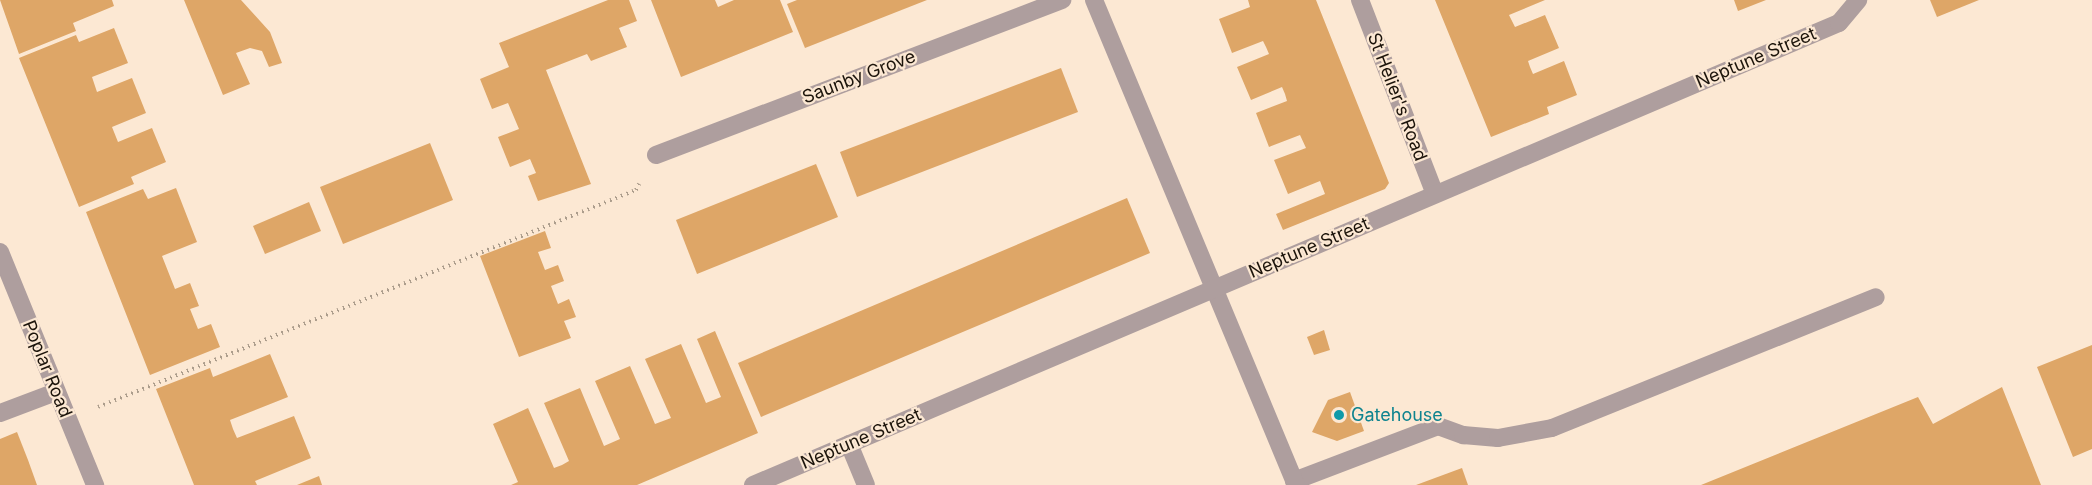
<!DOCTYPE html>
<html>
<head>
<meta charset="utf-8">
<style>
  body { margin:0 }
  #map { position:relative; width:2092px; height:485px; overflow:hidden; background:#fce8d3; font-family:Inter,sans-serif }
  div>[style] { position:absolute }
  .building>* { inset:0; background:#dea667 }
  .path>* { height:4px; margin-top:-2px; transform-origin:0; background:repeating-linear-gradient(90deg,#ac9d8c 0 1.5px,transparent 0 6px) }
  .service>* { height:18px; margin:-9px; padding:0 9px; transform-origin:9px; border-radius:9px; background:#ae9e9e }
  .minor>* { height:18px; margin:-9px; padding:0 9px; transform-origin:9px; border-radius:9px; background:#ae9e9e }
  .dots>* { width:16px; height:16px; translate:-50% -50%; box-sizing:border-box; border:3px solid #fce8d3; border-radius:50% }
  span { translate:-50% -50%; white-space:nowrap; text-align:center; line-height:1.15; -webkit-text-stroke:4.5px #fce8d3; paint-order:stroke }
  .street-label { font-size:18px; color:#1c140b }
  .culture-label { font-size:18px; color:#0d838f }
  .left { translate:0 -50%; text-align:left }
</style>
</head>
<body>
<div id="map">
  <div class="building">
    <i style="clip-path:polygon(0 0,112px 0,114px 6px,73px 23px,76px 31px,19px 54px)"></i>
    <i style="clip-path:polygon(184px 0,241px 0,270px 32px,282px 63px,269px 67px,262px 51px,250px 48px,236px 53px,250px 84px,223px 95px)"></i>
    <i style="clip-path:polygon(608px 0,629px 0,637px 21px,619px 28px,627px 47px,591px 61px,587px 54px,546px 70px,591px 184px,538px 201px,528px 176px,536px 173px,530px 159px,510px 167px,498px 137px,519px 129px,508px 103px,492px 109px,480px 79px,509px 67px,499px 43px)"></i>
    <i style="clip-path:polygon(651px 0,715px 0,718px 7px,734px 0,780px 0,793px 32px,681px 77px)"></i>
    <i style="clip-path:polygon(797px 0,927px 0,805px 48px,787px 4px)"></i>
    <i style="clip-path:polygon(1248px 0,1316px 0,1389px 183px,1385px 189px,1283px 230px,1276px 214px,1325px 194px,1320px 181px,1288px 194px,1274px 160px,1306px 148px,1300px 135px,1269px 147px,1256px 113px,1287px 101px,1285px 94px,1282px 87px,1251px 100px,1237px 67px,1269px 54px,1266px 47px,1263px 41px,1232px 53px,1219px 19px,1250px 7px)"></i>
    <i style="clip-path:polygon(1435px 0,1545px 0,1509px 15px,1515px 27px,1545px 15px,1559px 48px,1528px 61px,1530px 67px,1533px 74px,1564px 61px,1577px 95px,1547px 107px,1549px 114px,1491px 137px)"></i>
    <i style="clip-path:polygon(1734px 0,1766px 0,1738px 11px)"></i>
    <i style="clip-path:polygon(1930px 0,1979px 0,1937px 17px)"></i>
    <i style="clip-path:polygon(114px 28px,128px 63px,92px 77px,97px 92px,132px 78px,146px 113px,112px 127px,118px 142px,152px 128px,166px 162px,131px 177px,134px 184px,79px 207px,19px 58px,76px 35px,79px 42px)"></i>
    <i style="clip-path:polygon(1061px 68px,1078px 112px,857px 197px,840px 152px)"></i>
    <i style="clip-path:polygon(430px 143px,453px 200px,343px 244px,320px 187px)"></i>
    <i style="clip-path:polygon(816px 164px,838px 217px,697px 274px,676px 220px)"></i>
    <i style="clip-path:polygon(176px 188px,197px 242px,162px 256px,175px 289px,190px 283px,199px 306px,190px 309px,198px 329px,211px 324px,220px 347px,150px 375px,86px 212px,143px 189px,148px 199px)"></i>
    <i style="clip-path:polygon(1127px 198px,1150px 253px,761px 417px,738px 363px)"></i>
    <i style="clip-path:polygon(309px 202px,321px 231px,265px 254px,253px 226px)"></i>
    <i style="clip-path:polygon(545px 231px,551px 248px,538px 252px,545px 270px,558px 265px,564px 281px,551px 286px,558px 304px,569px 299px,576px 317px,564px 321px,571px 338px,519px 357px,480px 256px)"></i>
    <i style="clip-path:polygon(1324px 330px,1330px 350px,1314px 355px,1307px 337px)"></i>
    <i style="clip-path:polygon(715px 331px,758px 433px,637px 485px,511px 485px,518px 482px,493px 424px,528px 408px,554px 468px,562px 465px,569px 461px,544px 403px,580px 388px,604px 446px,620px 439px,595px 381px,630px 366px,655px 424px,671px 418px,645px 359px,681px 344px,706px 403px,721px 397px,697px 339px)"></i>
    <i style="clip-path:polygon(2092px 345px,2092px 449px,2073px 457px,2037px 367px)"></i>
    <i style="clip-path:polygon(270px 354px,288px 397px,230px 420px,233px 429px,237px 438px,294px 416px,311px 458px,255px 481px,257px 485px,194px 485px,156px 389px,210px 368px,213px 377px)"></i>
    <i style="clip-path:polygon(2002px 387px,2041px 485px,1701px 485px,1918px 397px,1933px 424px)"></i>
    <i style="clip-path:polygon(1350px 392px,1364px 431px,1337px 441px,1312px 432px,1328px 400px)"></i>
    <i style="clip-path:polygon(17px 432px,28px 460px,37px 485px,0 485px,0 439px)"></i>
    <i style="clip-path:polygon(1462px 468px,1468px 485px,1416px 485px)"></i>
    <i style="clip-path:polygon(319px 476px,322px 485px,297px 485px)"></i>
  </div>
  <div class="path">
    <i style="left:98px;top:407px;width:580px;rotate:-21.97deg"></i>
    <i style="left:636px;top:190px;width:7px;rotate:-63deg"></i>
  </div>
  <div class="service">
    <i style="left:849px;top:444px;width:44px;rotate:67.5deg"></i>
    <i style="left:1294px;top:481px;width:154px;rotate:-20.9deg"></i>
    <i style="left:1438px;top:426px;width:27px;rotate:20deg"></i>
    <i style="left:1463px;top:435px;width:35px;rotate:5deg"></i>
    <i style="left:1498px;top:438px;width:55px;rotate:-10.5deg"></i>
    <i style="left:1552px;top:428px;width:349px;rotate:-22deg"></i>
  </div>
  <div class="minor">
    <i style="left:1094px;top:0;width:525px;rotate:67.39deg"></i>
    <i style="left:1360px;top:0;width:208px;rotate:68.9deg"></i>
    <i style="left:656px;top:155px;width:435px;rotate:-20.9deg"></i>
    <i style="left:0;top:252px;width:252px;rotate:67.8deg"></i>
    <i style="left:0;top:413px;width:60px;rotate:-20.6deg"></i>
    <i style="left:753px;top:485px;width:1180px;rotate:-23.05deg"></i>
    <i style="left:1839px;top:23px;width:30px;rotate:-50deg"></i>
  </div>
  <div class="dots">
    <i style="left:1339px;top:415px;background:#0f9aa8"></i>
  </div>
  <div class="street-label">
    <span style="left:1756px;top:58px;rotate:-23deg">Neptune Street</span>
    <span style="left:859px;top:77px;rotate:-21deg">Saunby Grove</span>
    <span style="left:1397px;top:97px;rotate:69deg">St Helier's Road</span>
    <span style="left:1309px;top:248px;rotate:-23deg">Neptune Street</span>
    <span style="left:47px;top:369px;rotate:68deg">Poplar Road</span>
    <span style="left:861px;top:439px;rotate:-23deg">Neptune Street</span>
  </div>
  <div class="culture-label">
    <span class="left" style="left:1351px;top:415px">Gatehouse</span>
  </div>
</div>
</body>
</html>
